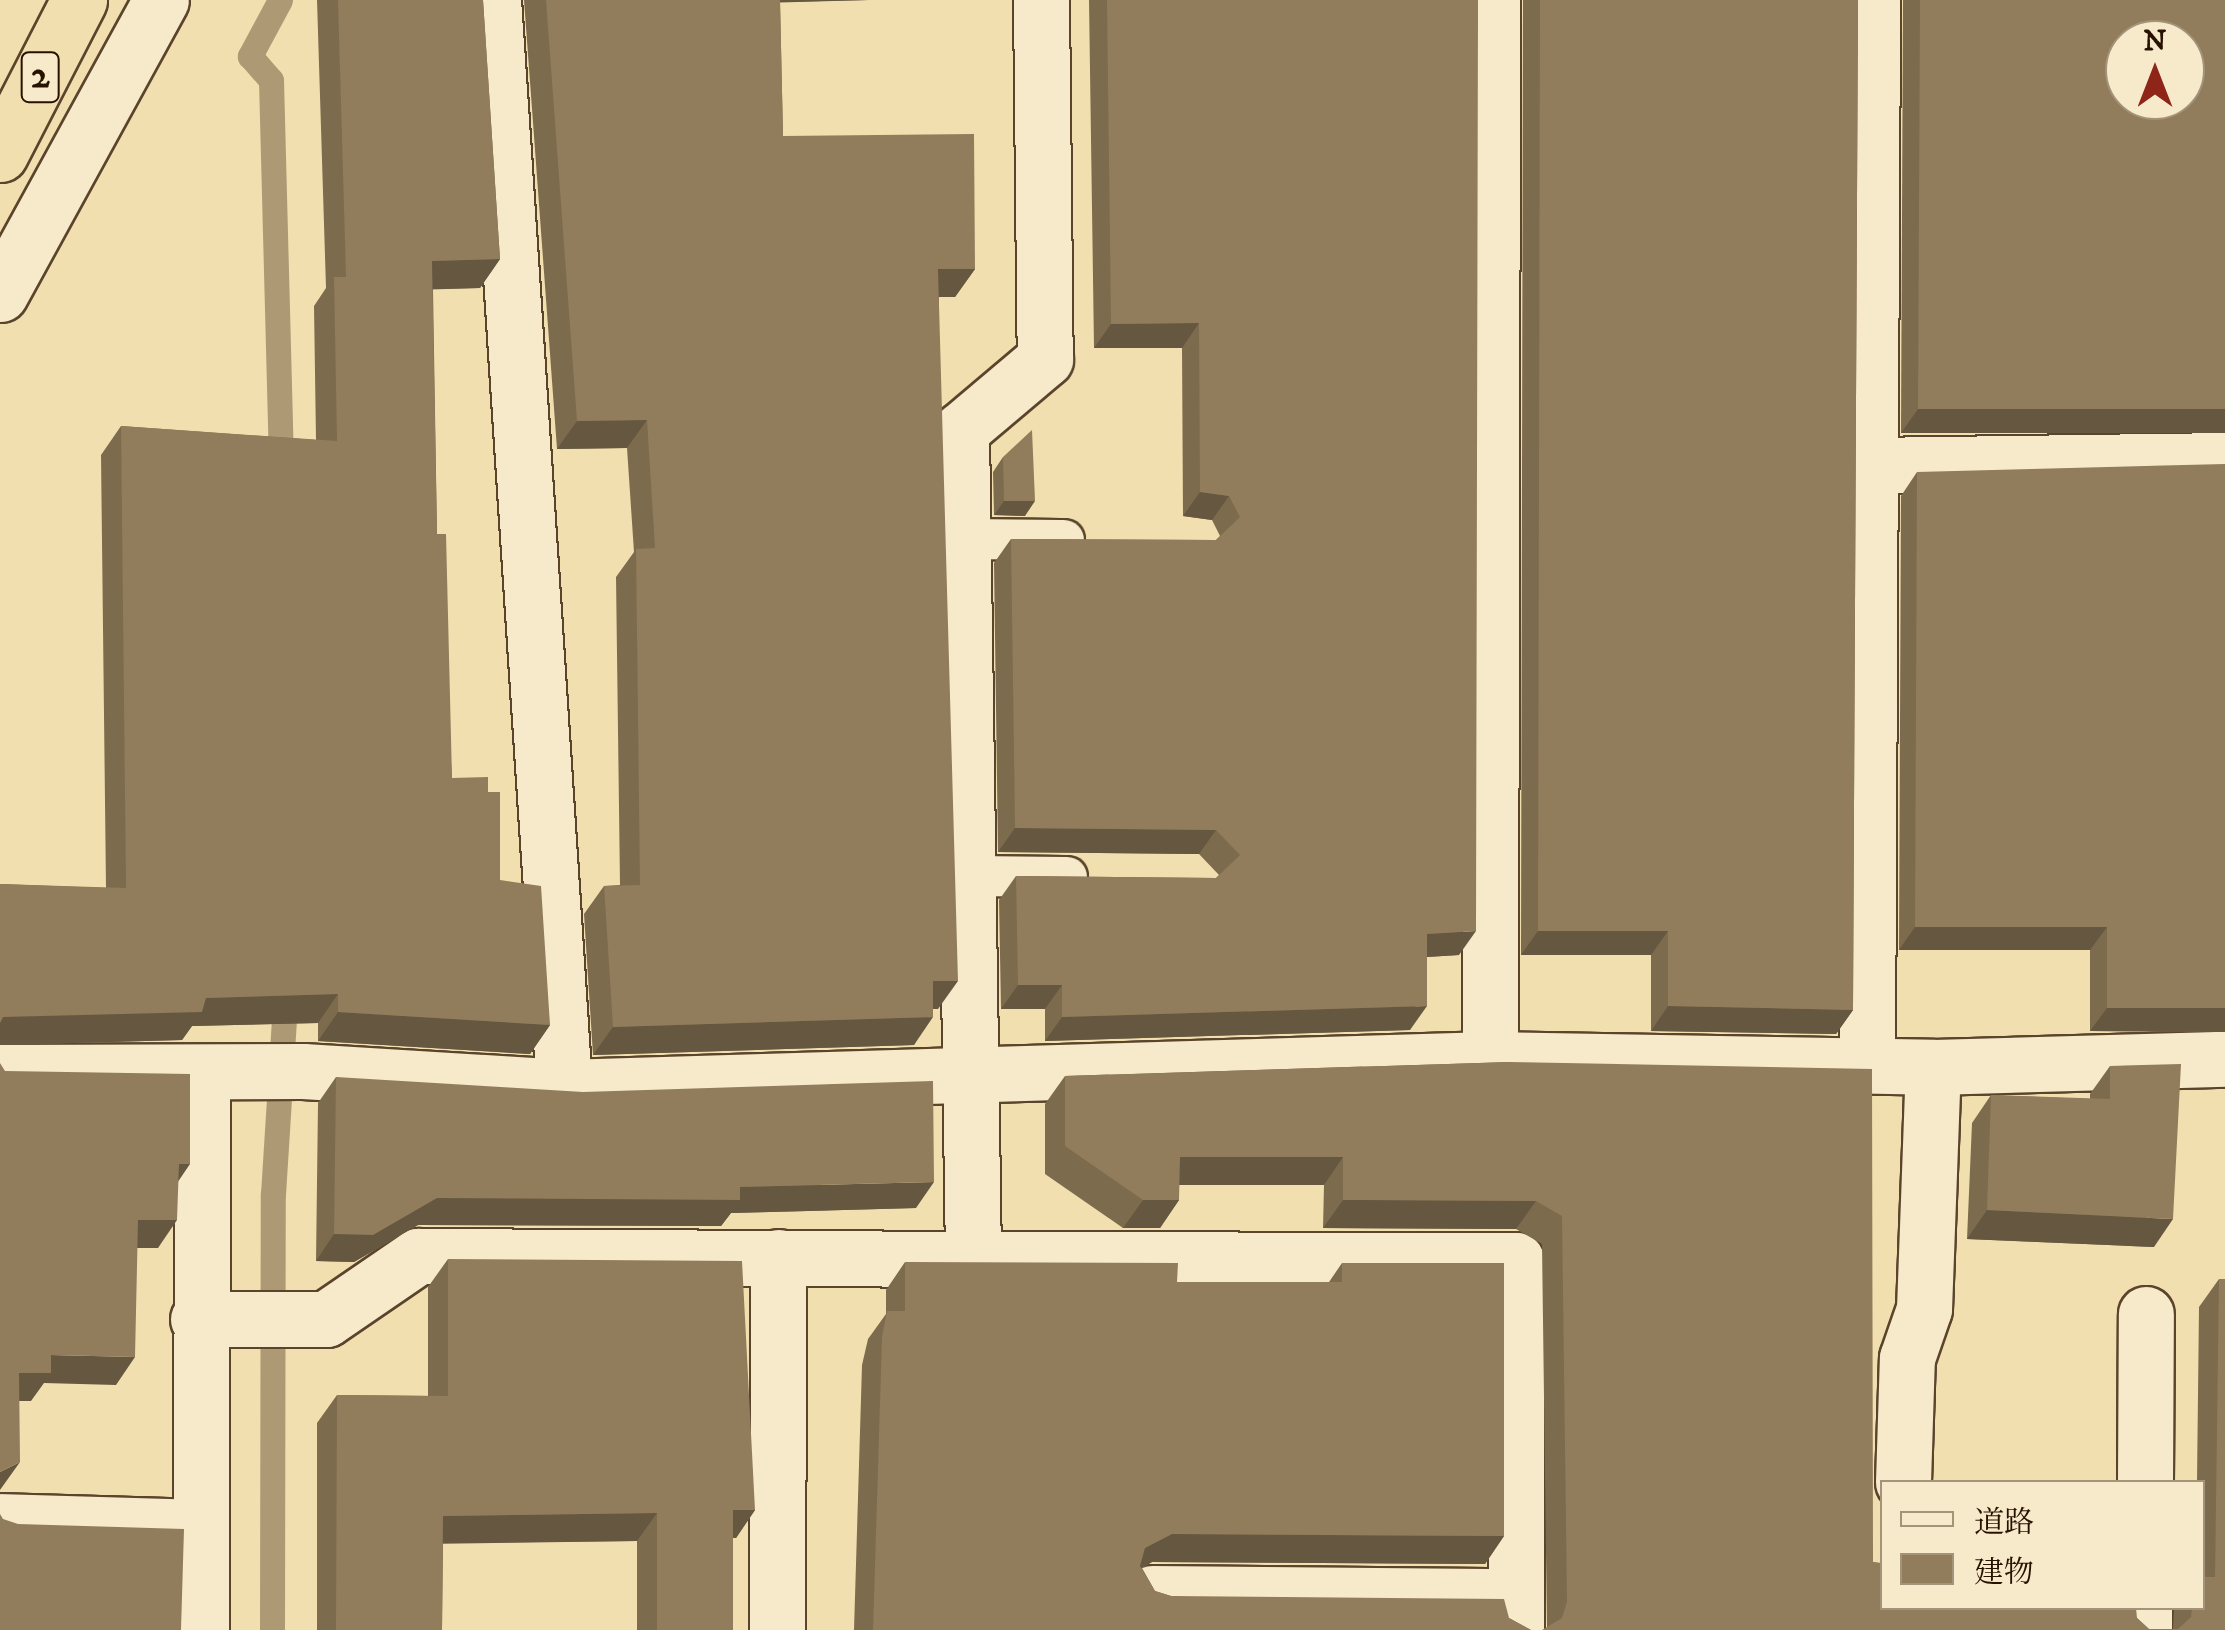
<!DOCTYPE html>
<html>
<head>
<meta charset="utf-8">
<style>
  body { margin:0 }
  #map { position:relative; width:2225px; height:1630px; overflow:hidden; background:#f1dfaf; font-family:"IM FELL DW Pica","Noto Serif JP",serif }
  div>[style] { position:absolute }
  .stream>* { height:25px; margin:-12.5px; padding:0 12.5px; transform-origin:12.5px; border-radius:12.5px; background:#ad9974 }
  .roads { filter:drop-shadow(2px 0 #5b442c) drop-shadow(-2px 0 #5b442c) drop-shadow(0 2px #5b442c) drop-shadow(0 -2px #5b442c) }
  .lane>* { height:40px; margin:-20px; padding:0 20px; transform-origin:20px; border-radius:20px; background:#f6eacb }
  .street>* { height:55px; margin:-27.5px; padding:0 27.5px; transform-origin:27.5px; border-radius:27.5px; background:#f6eacb }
  .highway>* { height:55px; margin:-27.5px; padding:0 27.5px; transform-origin:27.5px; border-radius:27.5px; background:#f1dfaf }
  .wall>* { inset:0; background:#7d6b4e }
  .shaded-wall>* { inset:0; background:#665740 }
  .building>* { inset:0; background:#917c5b }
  span { translate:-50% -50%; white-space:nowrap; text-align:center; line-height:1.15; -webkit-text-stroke:8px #f6eacb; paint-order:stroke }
  .shield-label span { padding:2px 8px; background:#f6eacb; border:2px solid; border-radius:8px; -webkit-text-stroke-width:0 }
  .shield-label { font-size:38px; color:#291100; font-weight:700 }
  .legend { position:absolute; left:1880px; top:1480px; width:325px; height:130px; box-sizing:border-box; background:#f6eacb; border:2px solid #a4937a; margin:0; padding:12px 18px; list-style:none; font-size:30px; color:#291100 }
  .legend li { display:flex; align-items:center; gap:20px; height:50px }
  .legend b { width:50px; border:2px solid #a4937a }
  .north { position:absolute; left:2105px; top:20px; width:100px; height:100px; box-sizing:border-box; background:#f6eacb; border:2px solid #a4937a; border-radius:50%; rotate:0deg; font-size:28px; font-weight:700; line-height:40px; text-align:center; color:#291100 }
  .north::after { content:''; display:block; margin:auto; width:35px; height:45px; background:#8f2418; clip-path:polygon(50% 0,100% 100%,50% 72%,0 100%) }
</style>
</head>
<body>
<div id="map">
  <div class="stream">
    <i style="left:280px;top:0;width:64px;rotate:118.2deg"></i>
    <i style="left:250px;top:56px;width:32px;rotate:49deg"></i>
    <i style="left:271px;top:80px;width:389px;rotate:88.5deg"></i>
    <i style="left:272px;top:1630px;width:436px;rotate:-89.9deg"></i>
    <i style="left:273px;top:1194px;width:205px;rotate:-86.4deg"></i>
  </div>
  <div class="roads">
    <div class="lane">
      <i style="left:963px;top:539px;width:101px;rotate:0.6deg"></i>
      <i style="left:971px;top:876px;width:96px;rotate:0.6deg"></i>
    </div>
    <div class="street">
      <i style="left:493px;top:0;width:1089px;rotate:86.26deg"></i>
      <i style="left:1041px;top:0;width:359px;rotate:89.4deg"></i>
      <i style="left:1045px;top:359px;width:110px;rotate:139.8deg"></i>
      <i style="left:961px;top:430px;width:829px;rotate:89.17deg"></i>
      <i style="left:973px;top:1259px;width:543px;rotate:0.11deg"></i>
      <i style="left:1516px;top:1260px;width:370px;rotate:90deg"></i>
      <i style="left:0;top:294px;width:335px;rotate:-61.3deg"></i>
      <i style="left:1870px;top:465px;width:355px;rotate:-0.8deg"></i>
      <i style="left:1490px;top:1059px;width:1059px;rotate:-89.89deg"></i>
      <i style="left:1867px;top:1065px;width:1065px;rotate:-89.73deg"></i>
      <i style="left:0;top:1072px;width:303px;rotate:-0.2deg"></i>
      <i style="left:303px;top:1071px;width:261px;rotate:3.5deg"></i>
      <i style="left:564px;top:1087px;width:926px;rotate:-1.73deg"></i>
      <i style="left:1490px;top:1059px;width:443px;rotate:1deg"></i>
      <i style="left:1933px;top:1067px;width:292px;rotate:-1.6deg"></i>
      <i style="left:198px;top:1319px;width:128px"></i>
      <i style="left:326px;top:1319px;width:112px;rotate:-34.4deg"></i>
      <i style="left:418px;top:1256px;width:555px;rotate:0.31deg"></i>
      <i style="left:1903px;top:1482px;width:124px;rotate:-88.2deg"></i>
      <i style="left:1907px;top:1358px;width:52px;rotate:-70.9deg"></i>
      <i style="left:1924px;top:1309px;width:242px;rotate:-87.9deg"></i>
      <i style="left:2145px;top:1482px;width:168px;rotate:-89.7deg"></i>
      <i style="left:0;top:1521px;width:200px;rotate:1.7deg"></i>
      <i style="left:1152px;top:1593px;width:364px;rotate:0.5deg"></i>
      <i style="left:201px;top:1630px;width:558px;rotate:-89.9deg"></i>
      <i style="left:777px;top:1630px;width:373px;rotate:-89.8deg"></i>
      <i style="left:2144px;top:1630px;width:22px;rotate:-90deg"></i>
    </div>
    <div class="highway">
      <i style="left:0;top:154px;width:173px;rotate:-62.8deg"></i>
    </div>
  </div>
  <div class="wall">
    <i style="clip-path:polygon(317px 0,483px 0,500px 259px,480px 288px,433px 289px,437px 534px,452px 778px,488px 792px,500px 880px,550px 1025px,530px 1054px,318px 1041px,318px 1023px,192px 1026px,182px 1040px,0 1045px,0 884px,106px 888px,101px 455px,121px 426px,316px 440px,314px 306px,326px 288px)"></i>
    <i style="clip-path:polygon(524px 0,869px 0,780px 2px,783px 136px,975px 269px,955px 297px,939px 297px,938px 1009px,933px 1009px,914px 1045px,593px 1055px,584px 914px,604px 886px,620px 885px,616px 577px,634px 552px,627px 448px,557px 449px)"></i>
    <i style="clip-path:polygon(1089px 0,1478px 0,1459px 955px,1427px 957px,1410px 1030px,1045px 1041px,1045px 1009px,1001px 1009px,999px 900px,1016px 876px,1216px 878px,1219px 875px,1199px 854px,998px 852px,994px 563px,1011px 539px,1216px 540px,1220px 536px,1212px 520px,1183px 516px,1182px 348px,1094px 348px)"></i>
    <i style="clip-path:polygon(1523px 0,1858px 0,1853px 1010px,1836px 1034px,1651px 1031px,1651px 955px,1521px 955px)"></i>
    <i style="clip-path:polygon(1903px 0,2225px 0,2225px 433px,1901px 433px)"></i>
    <i style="clip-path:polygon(1003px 457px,1025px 516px,994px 515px,993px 472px)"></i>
    <i style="clip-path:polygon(1917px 472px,2225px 1032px,2090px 1031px,2090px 950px,1899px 950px,1901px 496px)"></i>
    <i style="clip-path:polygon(1510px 1062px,1873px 1562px,2137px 1618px,2149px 1629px,2173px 1629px,2174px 1608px,2202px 1608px,2202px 1482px,2197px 1482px,2199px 1307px,2219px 1279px,2225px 1630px,1547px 1627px,1542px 1244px,1516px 1229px,1323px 1228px,1324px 1185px,1179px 1185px,1179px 1200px,1160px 1228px,1123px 1228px,1045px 1174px,1045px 1104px,1065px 1076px)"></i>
    <i style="clip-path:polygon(2110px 1066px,2154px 1247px,1967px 1239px,1972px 1123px,1991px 1095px,2090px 1099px,2090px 1094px)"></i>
    <i style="clip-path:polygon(336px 1077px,916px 1208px,731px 1213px,721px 1226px,418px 1225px,354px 1262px,316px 1261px,318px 1103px)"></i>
    <i style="clip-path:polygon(448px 1259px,755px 1510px,736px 1538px,733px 1538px,733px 1630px,637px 1630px,637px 1541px,443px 1543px,442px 1630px,317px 1630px,317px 1423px,337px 1395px,428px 1396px,428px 1287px)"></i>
    <i style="clip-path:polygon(905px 1262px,1177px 1282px,1329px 1282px,1342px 1263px,1504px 1536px,1485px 1564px,1152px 1562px,1142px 1568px,1155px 1591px,1171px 1596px,1509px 1618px,1531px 1630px,854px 1630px,862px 1365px,868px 1339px,886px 1314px,886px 1290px)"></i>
  </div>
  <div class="shaded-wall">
    <i style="clip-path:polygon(762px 0,869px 0,760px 3px)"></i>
    <i style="clip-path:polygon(500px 259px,480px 288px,413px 290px,432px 261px)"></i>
    <i style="clip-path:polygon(938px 269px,975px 269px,955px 297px,918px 297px)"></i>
    <i style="clip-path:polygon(1199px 323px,1182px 348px,1094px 348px,1111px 324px)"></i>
    <i style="clip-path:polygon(1918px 409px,2225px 409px,2225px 433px,1901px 433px)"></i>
    <i style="clip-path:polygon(647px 420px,627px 448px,557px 449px,577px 421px)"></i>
    <i style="clip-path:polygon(1200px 492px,1229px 496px,1212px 520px,1183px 516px)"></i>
    <i style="clip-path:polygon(1004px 501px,1035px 501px,1025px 516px,994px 515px)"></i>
    <i style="clip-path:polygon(1015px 828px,1216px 830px,1199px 854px,998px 852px)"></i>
    <i style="clip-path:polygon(1915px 927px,2107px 927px,2090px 950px,1899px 950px)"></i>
    <i style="clip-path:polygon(1476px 931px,1459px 955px,1410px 958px,1427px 934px)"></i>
    <i style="clip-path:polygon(1538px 931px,1668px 931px,1651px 955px,1521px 955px)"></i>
    <i style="clip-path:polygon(933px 981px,958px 981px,938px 1009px,913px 1009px)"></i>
    <i style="clip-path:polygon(1018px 985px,1062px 985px,1045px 1009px,1001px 1009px)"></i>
    <i style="clip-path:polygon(338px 994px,318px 1023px,192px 1026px,182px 1040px,0 1045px,0 1022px,3px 1017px,206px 998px)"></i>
    <i style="clip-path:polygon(1427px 1006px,1410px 1030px,1045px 1041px,1062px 1017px)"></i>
    <i style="clip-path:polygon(1668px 1006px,1853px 1010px,1836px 1034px,1651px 1031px)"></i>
    <i style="clip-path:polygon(2107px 1008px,2225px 1008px,2225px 1032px,2090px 1031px)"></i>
    <i style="clip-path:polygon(338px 1012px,550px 1025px,530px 1054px,318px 1041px)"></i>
    <i style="clip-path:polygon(933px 1017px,914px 1045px,593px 1055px,613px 1027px)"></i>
    <i style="clip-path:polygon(1180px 1157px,1343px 1157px,1324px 1185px,1160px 1185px)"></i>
    <i style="clip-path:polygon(179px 1164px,190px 1164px,171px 1192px)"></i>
    <i style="clip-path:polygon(934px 1182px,916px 1208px,731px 1213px,721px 1226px,418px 1225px,354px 1262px,316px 1261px,334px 1234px,437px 1198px,740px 1187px)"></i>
    <i style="clip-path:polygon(1143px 1200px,1179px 1200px,1160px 1228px,1123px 1228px)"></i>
    <i style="clip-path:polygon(1343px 1200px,1536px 1201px,1516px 1229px,1323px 1228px)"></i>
    <i style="clip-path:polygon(1987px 1210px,2173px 1219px,2154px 1247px,1967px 1239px)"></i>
    <i style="clip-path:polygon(138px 1220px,177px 1220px,158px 1248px,118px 1248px)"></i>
    <i style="clip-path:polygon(51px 1355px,135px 1357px,116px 1385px,44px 1383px,31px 1401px,0 1401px,19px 1373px)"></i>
    <i style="clip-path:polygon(20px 1462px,0 1490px,0 1472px)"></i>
    <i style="clip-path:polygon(733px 1510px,755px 1510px,736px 1538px,714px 1538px)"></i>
    <i style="clip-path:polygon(657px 1513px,637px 1541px,423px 1544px,443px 1516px)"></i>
    <i style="clip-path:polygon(1172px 1534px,1504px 1536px,1485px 1564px,1152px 1562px,1126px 1576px,1145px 1548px)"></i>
  </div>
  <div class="building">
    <i style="clip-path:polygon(338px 0,483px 0,500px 259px,432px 261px,437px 534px,446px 534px,452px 778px,488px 777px,488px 792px,500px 792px,500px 880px,541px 886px,550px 1025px,338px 1012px,338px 994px,206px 998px,202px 1012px,3px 1017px,0 1023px,0 884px,126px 888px,121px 426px,337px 441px,334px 277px,346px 277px)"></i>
    <i style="clip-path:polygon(546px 0,780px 0,783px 136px,974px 134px,975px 269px,938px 269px,958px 981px,933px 981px,933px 1017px,613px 1027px,604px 886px,640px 885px,636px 549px,655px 548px,647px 420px,577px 421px)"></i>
    <i style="clip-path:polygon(1107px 0,1478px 0,1476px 931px,1427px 934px,1427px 1006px,1062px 1017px,1062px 985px,1018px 985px,1016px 876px,1216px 878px,1240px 855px,1216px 830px,1015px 828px,1011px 539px,1216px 540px,1240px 517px,1229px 496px,1200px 492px,1199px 323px,1111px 324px)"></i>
    <i style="clip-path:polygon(1540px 0,1858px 0,1853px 1010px,1668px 1006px,1668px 931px,1538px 931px)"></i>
    <i style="clip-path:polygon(evenodd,1920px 0,2225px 0,2225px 409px,1918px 409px,1920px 0,2125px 40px,2185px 40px,2185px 100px,2125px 100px,2125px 40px)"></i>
    <i style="clip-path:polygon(1032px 430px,1035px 501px,1004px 501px,1003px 457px)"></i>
    <i style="clip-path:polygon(2225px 464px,2225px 1008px,2107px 1008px,2107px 927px,1915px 927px,1917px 472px)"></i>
    <i style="clip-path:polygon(1510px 1062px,1872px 1069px,1873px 1562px,1882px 1563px,1882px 1608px,2136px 1608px,2137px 1618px,2149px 1629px,2178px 1629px,2191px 1617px,2192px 1608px,2202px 1608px,2202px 1577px,2215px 1577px,2219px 1279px,2225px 1279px,2225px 1630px,1542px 1630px,1562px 1618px,1567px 1602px,1562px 1216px,1536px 1201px,1343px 1200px,1343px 1157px,1180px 1157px,1179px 1200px,1143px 1200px,1065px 1146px,1065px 1076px)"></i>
    <i style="clip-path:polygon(0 1063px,5px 1071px,190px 1074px,190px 1164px,179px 1164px,177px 1220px,138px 1220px,135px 1357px,51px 1355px,51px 1373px,19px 1373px,20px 1462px,0 1472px)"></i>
    <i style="clip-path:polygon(2181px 1064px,2173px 1219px,1987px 1210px,1991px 1095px,2110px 1099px,2110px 1066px)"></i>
    <i style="clip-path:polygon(336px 1077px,583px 1092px,933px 1081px,934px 1182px,740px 1187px,740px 1200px,437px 1198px,373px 1235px,334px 1234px)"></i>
    <i style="clip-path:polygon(448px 1259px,742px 1261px,755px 1510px,733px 1510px,733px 1630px,657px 1630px,657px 1513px,443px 1516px,442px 1630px,336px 1630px,337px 1395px,448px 1396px)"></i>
    <i style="clip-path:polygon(905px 1262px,1178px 1263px,1177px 1282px,1342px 1282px,1342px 1263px,1504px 1263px,1504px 1536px,1172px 1534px,1145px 1548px,1140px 1566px,1155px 1591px,1171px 1596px,1504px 1599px,1509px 1618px,1531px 1630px,873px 1630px,882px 1337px,887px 1311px,905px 1311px)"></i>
    <i style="clip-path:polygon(0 1514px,3px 1519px,18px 1524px,184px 1529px,181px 1630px,0 1630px)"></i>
  </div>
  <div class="shield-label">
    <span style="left:40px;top:77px">2</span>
  </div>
  <ul class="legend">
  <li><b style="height:12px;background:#f6eacb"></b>道路</li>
  <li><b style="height:28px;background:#917c5b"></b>建物</li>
  </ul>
  <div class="north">N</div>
</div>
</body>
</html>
